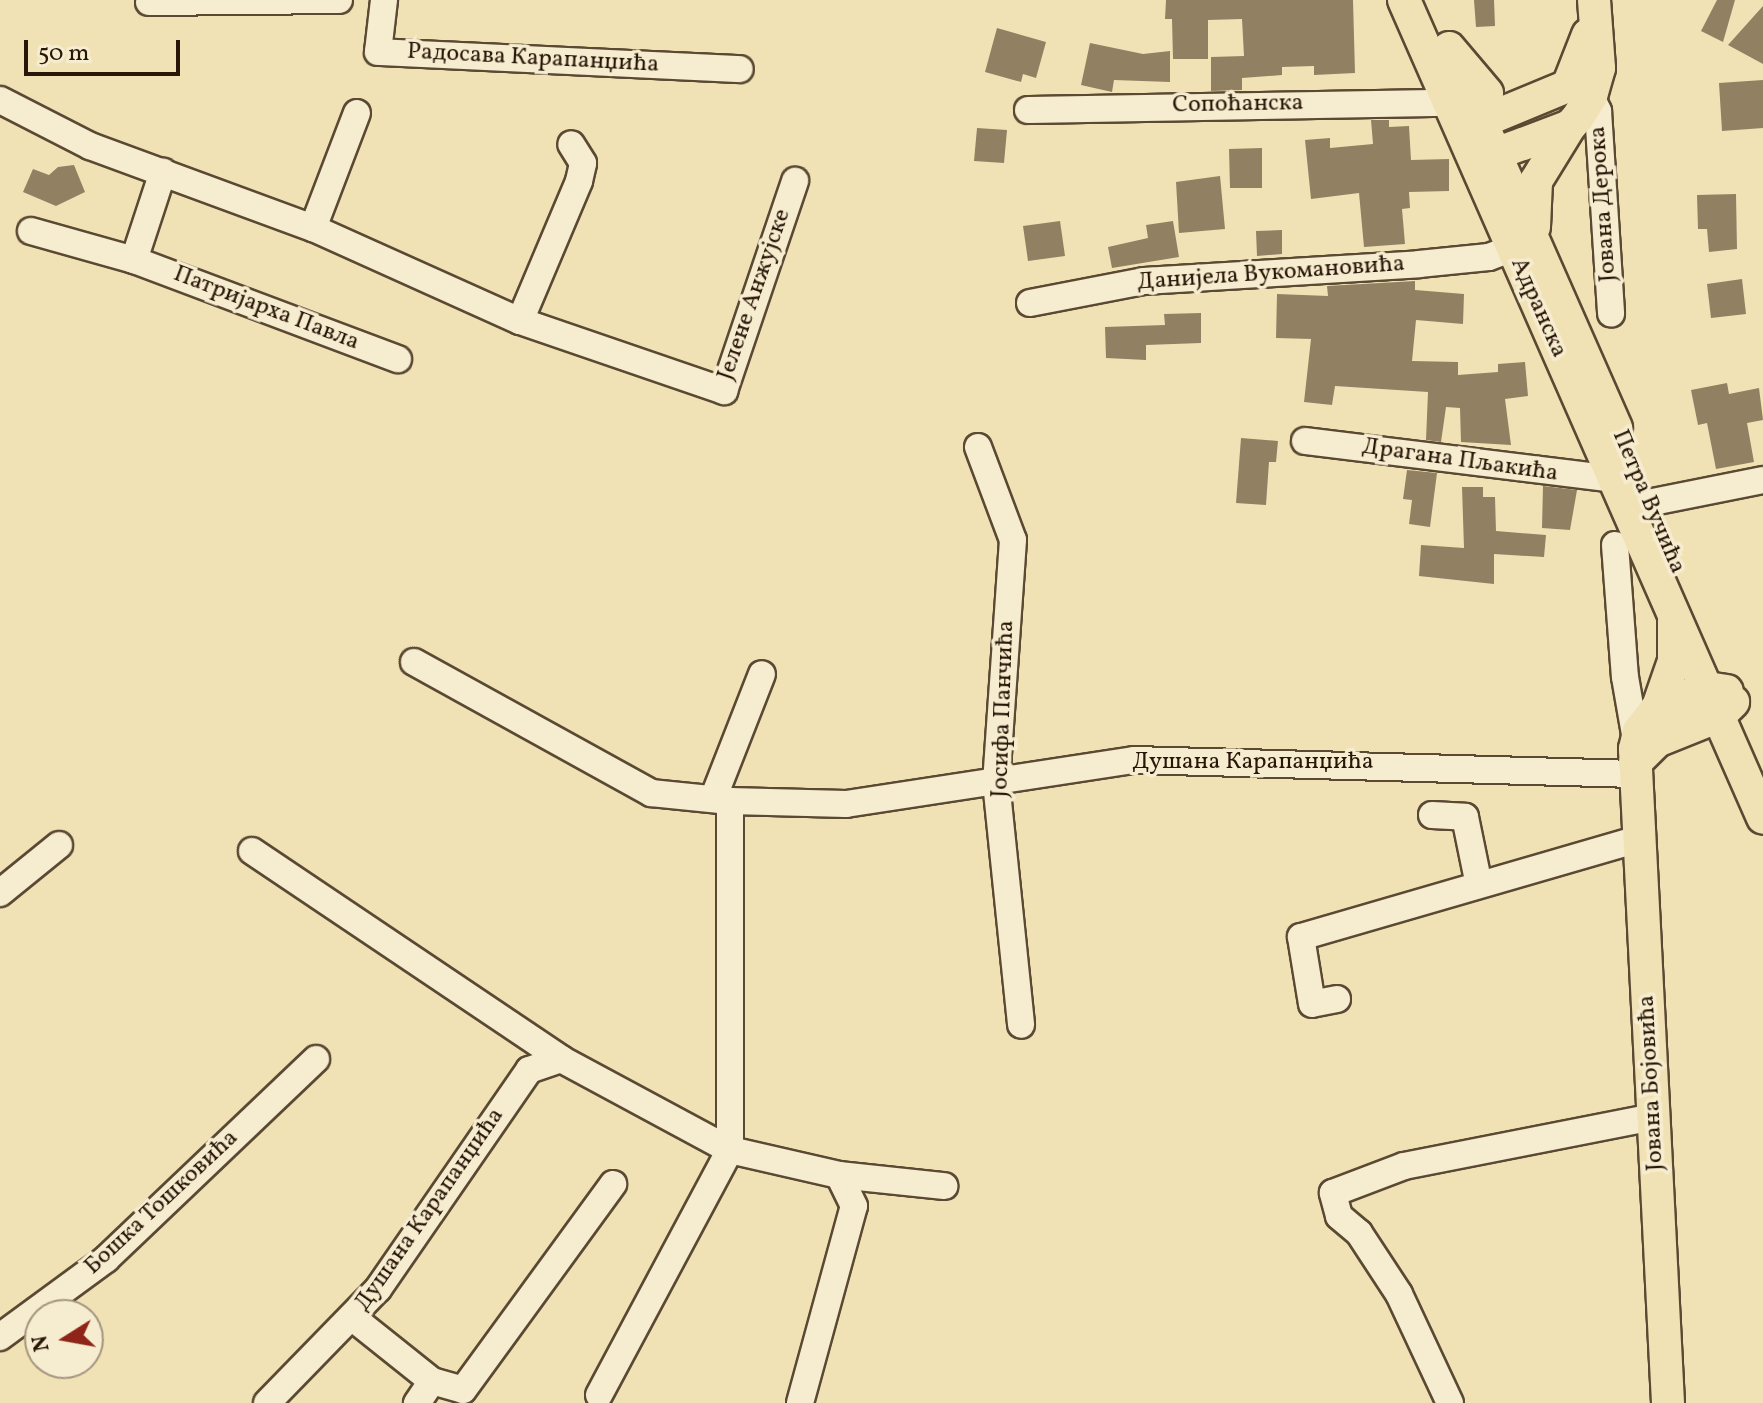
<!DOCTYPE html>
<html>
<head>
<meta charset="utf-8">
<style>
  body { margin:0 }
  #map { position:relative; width:1763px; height:1403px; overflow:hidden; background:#f1e2b5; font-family:Vollkorn,serif }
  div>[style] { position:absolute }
  .building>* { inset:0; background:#918062 }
  .roads { filter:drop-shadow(2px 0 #5a4933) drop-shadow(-2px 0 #5a4933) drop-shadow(0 2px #5a4933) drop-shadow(0 -2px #5a4933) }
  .minor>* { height:26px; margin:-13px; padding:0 13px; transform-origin:13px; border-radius:13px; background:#f6eccf }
  .major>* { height:32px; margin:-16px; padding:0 16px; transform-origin:16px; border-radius:16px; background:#f1e2b5 }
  span { translate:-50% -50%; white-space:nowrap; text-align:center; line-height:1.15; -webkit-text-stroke:7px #f6eccf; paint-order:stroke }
  .street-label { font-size:24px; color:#281608 }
  .north { position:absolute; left:24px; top:1299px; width:80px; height:80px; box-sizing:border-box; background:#f6eccf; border:2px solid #a4967f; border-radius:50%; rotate:259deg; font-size:22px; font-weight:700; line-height:32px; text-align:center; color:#281608 }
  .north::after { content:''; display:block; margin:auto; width:28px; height:36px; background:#8f2418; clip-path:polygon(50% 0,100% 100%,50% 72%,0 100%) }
  .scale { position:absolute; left:24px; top:40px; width:156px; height:36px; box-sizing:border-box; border:4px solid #281608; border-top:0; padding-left:10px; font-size:24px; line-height:28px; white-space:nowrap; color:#281608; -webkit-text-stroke:6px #f6eccf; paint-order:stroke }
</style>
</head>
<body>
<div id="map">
  <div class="building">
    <i style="clip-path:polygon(1166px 0,1353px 0,1355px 73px,1314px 75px,1314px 66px,1282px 67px,1282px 75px,1242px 78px,1242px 90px,1211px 91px,1211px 57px,1244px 56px,1242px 19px,1208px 20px,1208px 59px,1173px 59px,1172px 19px,1165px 19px)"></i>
    <i style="clip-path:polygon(1474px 0,1494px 0,1495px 26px,1476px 27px)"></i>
    <i style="clip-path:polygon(1717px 0,1735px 0,1723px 42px,1701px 31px)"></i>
    <i style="clip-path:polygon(1763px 6px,1763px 64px,1728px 45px)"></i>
    <i style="clip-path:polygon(997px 28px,1046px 42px,1036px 78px,1023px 74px,1021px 82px,985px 72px)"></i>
    <i style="clip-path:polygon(1090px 43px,1143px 54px,1170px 51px,1170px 82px,1114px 80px,1112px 92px,1081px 85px)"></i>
    <i style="clip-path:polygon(1763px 80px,1763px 128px,1722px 131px,1719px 83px)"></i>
    <i style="clip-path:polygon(1371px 120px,1389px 120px,1389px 127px,1409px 126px,1411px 160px,1449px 159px,1449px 191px,1409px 192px,1410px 208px,1402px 209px,1405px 244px,1364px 247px,1359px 193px,1311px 199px,1305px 140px,1330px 138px,1330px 148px,1373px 144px)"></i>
    <i style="clip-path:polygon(977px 128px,1007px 130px,1004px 163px,974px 161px)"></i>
    <i style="clip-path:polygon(1262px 148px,1262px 188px,1230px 188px,1229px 149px)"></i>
    <i style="clip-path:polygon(74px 165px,85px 192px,56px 206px,23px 192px,33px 169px,49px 175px,58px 167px)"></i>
    <i style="clip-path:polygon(1220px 176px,1225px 229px,1179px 233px,1176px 182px)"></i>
    <i style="clip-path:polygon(1736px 194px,1737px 249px,1709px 252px,1707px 229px,1698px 229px,1697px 195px)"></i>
    <i style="clip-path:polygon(1060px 221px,1065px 256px,1028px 261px,1023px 226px)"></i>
    <i style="clip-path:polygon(1173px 221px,1179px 257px,1112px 268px,1108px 247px,1148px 238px,1146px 225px)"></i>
    <i style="clip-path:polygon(1282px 230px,1282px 254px,1257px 256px,1256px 231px)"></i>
    <i style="clip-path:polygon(1742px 279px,1746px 314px,1711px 318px,1707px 284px)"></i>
    <i style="clip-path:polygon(1415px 281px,1415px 290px,1464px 294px,1463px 324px,1416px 320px,1412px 361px,1458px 362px,1458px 375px,1498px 372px,1498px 364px,1525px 362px,1528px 396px,1505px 399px,1511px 445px,1461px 442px,1460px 408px,1446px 407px,1441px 442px,1426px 440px,1428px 392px,1335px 386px,1332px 405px,1304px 402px,1311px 339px,1276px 338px,1277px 294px,1328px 296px,1327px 286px)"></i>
    <i style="clip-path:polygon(1201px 313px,1201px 343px,1146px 345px,1146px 360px,1106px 358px,1105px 327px,1165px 325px,1164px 314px)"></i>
    <i style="clip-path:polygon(1727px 383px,1729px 394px,1759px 388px,1763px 420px,1747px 423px,1754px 462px,1716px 469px,1707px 423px,1698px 425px,1691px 390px)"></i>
    <i style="clip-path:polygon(1241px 438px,1278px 441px,1276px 462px,1269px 462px,1266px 505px,1236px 503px)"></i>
    <i style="clip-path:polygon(1407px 470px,1437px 473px,1430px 527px,1409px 524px,1412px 500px,1403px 499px)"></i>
    <i style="clip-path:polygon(1543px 486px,1577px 490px,1570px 530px,1542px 528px)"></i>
    <i style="clip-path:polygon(1462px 487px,1483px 487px,1483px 497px,1495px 497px,1496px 531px,1546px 535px,1544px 557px,1494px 554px,1494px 584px,1419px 576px,1421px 545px,1464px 548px)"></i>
  </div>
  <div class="roads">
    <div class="minor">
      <i style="left:384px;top:0;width:52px;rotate:96.6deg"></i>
      <i style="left:378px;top:52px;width:362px;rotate:2.7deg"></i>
      <i style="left:149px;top:2px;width:190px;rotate:-0.6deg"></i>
      <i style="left:1591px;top:96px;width:17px;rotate:65deg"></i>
      <i style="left:1598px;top:111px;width:203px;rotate:86.3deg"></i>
      <i style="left:0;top:100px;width:101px;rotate:27.1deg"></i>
      <i style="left:90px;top:146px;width:238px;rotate:20.2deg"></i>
      <i style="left:313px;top:228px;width:123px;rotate:-69.1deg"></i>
      <i style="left:1028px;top:110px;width:421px;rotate:-1deg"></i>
      <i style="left:313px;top:228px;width:227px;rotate:24.2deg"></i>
      <i style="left:520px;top:321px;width:152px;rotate:-67.1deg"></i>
      <i style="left:579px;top:181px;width:18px;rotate:-77deg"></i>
      <i style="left:583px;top:163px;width:22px;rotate:-122deg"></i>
      <i style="left:31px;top:231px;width:107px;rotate:15.7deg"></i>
      <i style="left:134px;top:260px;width:282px;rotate:20.6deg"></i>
      <i style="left:134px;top:260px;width:93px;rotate:-71.8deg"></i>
      <i style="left:1030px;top:303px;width:116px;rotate:-10.9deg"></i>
      <i style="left:1144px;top:281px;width:276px;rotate:-3.5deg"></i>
      <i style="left:1419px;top:264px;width:70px;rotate:-5.7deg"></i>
      <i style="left:1489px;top:257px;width:25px;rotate:-21deg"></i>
      <i style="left:520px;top:321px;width:216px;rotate:18.9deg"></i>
      <i style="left:724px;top:391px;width:222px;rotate:-71.3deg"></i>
      <i style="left:1305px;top:441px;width:312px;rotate:7deg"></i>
      <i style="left:978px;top:447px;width:99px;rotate:69.4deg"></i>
      <i style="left:1013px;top:540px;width:243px;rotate:94deg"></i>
      <i style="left:996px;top:782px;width:244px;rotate:84.1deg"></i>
      <i style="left:1648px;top:503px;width:117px;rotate:-11.3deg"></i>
      <i style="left:1615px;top:545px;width:132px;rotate:85.7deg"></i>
      <i style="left:1625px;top:677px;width:64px;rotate:80.1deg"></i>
      <i style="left:414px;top:662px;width:271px;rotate:28.9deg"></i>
      <i style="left:651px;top:793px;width:79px;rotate:5.8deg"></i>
      <i style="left:713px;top:799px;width:134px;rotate:-68.6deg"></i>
      <i style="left:1432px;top:815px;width:33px;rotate:3deg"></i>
      <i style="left:1465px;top:817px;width:69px;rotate:78.4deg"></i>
      <i style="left:252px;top:851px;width:372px;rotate:33.9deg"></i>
      <i style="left:0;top:893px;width:76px;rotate:-39.1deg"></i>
      <i style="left:1337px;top:999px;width:25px;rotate:169deg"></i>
      <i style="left:1312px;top:1004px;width:68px;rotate:-99.3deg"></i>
      <i style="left:1301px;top:937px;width:352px;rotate:-16.2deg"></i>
      <i style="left:353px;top:1318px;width:101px;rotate:38.6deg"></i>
      <i style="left:432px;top:1381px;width:27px;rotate:124deg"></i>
      <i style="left:0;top:1337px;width:132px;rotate:-36.3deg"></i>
      <i style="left:106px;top:1259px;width:290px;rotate:-43.6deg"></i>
      <i style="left:432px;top:1381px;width:32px;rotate:16deg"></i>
      <i style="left:463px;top:1390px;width:255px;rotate:-53.9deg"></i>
      <i style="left:599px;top:1395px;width:278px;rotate:-61.9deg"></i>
      <i style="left:730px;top:1150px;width:112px;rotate:12.9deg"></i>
      <i style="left:839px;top:1175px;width:106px;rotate:6deg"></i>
      <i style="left:267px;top:1403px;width:159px;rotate:-45.8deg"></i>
      <i style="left:378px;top:1289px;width:266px;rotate:-55.4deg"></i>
      <i style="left:529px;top:1070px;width:34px;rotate:-19deg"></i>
      <i style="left:561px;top:1059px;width:192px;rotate:28.3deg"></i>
      <i style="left:730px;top:1150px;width:349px;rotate:-90deg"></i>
      <i style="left:730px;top:801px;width:116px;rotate:1.5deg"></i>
      <i style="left:846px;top:804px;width:291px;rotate:-8.7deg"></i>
      <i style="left:1134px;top:760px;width:501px;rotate:1.6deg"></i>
      <i style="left:800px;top:1403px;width:204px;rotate:-74.7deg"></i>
      <i style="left:854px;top:1206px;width:34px;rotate:-116deg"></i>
      <i style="left:1450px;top:1403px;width:120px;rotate:-115.1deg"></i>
      <i style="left:1399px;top:1294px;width:73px;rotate:-123.3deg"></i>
      <i style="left:1359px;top:1233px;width:26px;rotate:-140deg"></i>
      <i style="left:1339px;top:1216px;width:24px;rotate:-105deg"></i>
      <i style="left:1333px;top:1193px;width:76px;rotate:-20.8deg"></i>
      <i style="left:1404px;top:1166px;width:254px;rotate:-11.1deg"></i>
    </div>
    <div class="major">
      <i style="left:1404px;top:0;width:893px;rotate:66.3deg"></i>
      <i style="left:1449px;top:48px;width:59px;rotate:49.8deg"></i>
      <i style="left:1464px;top:83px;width:377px;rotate:66.2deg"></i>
      <i style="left:1467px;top:135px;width:19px;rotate:-43deg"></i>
      <i style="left:1481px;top:122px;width:94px;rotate:-22.5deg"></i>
      <i style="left:1568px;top:86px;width:55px;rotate:-68.6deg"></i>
      <i style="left:1475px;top:153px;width:20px;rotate:3deg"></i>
      <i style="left:1495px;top:154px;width:30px;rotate:-20deg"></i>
      <i style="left:1523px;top:144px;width:50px;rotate:-21deg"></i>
      <i style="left:1570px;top:126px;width:12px;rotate:-48deg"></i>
      <i style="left:1578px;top:117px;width:25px;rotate:-58deg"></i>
      <i style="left:1591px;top:96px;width:29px;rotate:-74deg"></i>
      <i style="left:1599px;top:68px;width:68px;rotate:-94.2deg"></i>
      <i style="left:1534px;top:227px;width:46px;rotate:-87.5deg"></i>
      <i style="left:1536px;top:181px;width:65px;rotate:-58.3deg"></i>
      <i style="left:1658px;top:707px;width:49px;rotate:-70.8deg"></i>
      <i style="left:1674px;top:661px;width:40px;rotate:-90deg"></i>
      <i style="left:1635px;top:763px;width:31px;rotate:-45deg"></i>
      <i style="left:1657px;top:741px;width:67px;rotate:-22deg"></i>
      <i style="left:1719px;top:716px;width:20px;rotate:-45deg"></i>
      <i style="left:1668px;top:1403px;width:655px;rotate:-92.89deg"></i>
      <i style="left:1635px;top:749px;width:18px;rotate:-77deg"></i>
      <i style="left:1639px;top:731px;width:31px;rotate:-52deg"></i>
      <i style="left:1658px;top:707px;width:53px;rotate:-21.2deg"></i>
      <i style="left:1707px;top:688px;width:20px;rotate:9deg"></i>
    </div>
  </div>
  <div class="street-label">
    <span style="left:533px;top:59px;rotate:3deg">Радосава Карапанџића</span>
    <span style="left:1238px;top:105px;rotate:-1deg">Сопоћанска</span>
    <span style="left:1604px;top:204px;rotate:-94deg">Јована Дерока</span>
    <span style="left:1271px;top:274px;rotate:-4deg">Данијела Вукомановића</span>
    <span style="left:755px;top:295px;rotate:-71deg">Јелене Анжујске</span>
    <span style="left:1538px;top:308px;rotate:66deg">Адранска</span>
    <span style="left:266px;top:309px;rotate:21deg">Патријарха Павла</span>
    <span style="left:1460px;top:461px;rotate:8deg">Драгана Пљакића</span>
    <span style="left:1648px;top:502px;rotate:67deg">Петра Вучића</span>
    <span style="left:1004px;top:709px;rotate:-88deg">Јосифа Панчића</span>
    <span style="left:1253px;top:763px">Душана Карапанџића</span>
    <span style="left:1652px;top:1083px;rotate:-93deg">Јована Бојовића</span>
    <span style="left:162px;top:1203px;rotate:-43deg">Бошка Тошковића</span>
    <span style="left:430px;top:1210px;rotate:-55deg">Душана Карапанџића</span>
  </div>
  <div class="north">N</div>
  <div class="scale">50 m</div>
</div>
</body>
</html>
